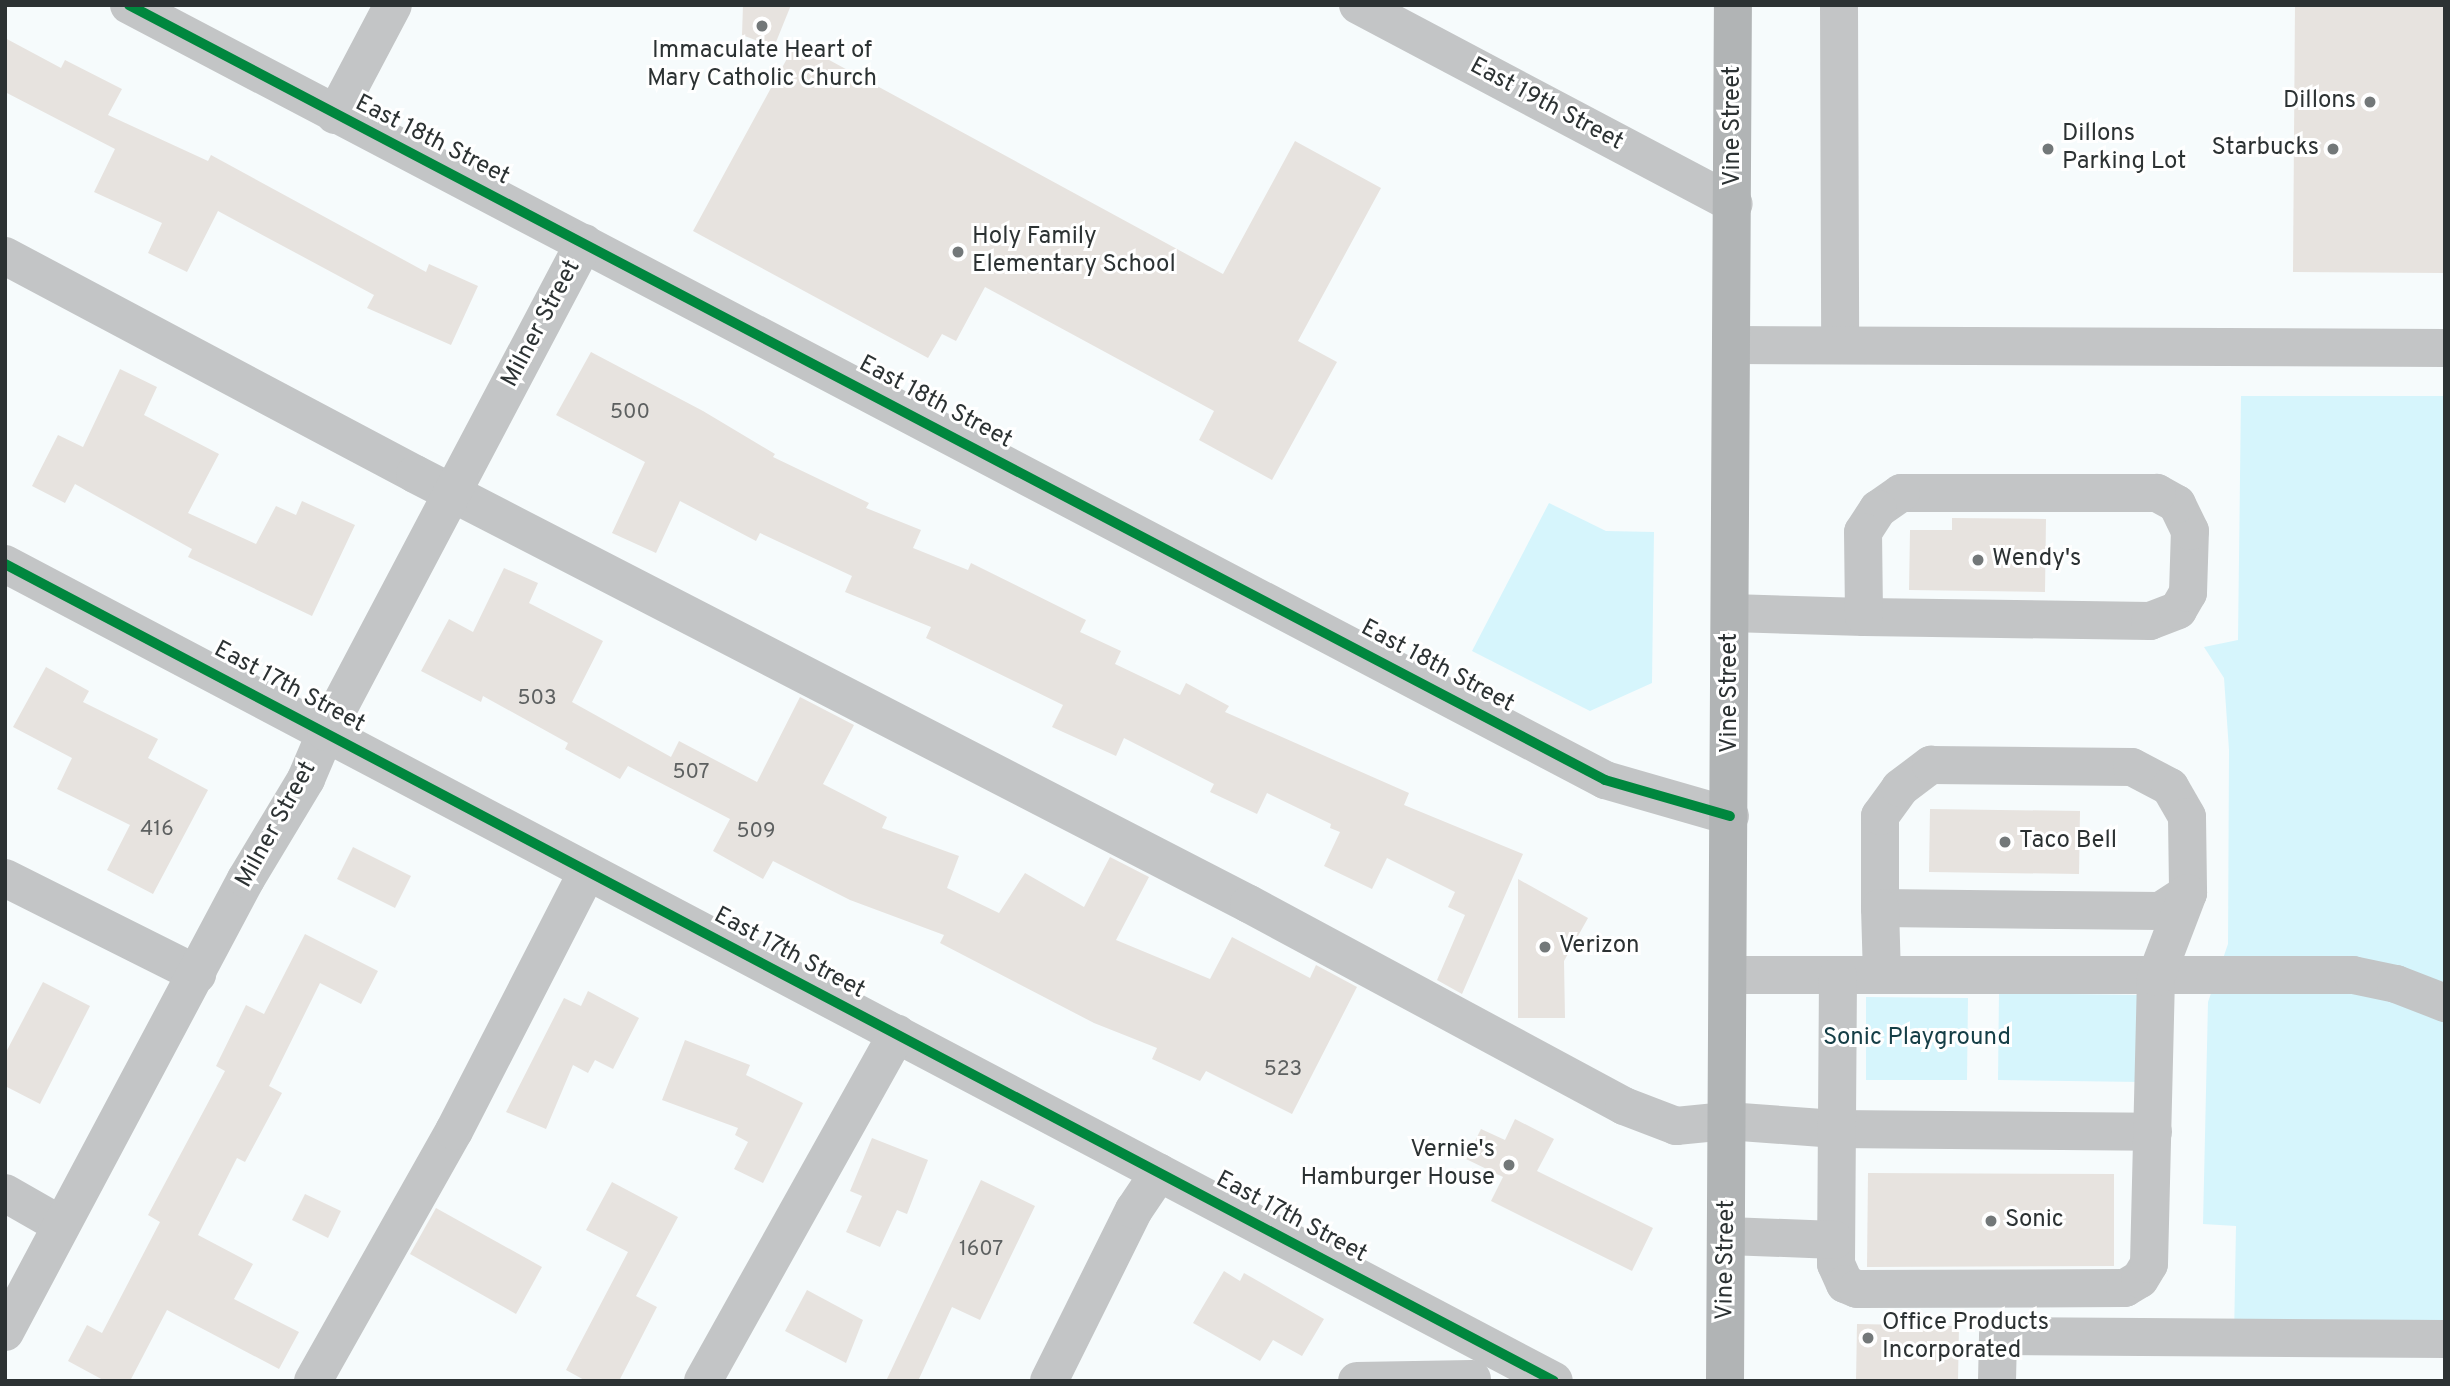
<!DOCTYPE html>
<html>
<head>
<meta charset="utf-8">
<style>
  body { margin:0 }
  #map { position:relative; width:2450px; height:1386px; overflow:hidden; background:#f6fbfc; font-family:Overpass,sans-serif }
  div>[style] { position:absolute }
  .green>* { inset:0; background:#d6f5fc }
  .building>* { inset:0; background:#e7e3df }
  .minor>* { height:38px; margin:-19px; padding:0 19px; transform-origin:19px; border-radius:19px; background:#c3c5c6 }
  .major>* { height:38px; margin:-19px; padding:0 19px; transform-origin:19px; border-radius:19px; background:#b1b4b5 }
  .cycleway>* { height:10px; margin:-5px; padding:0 5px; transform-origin:5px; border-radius:5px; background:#00873e }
  .dots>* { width:19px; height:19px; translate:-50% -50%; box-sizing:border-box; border:4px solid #fff; border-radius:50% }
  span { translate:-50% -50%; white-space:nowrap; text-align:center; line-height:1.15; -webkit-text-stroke:6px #fff; paint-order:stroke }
  .number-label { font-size:21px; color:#5d6060 }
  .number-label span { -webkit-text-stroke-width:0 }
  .poi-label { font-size:24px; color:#2c3233 }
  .right { translate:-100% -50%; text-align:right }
  .left { translate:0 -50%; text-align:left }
  .street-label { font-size:24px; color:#2c3233 }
  .park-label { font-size:24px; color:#153e46 }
  .frame { position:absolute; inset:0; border:7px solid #2c3233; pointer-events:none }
</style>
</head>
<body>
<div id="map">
  <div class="green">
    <i style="clip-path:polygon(2241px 396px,2445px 396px,2445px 1339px,2234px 1338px,2236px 1226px,2203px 1224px,2208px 1002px,2228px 944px,2229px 750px,2224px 678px,2204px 647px,2238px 640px)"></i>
    <i style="clip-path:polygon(1549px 503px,1606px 531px,1654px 532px,1652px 683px,1590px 711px,1472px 651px)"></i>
    <i style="clip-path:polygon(1999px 993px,2142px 995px,2141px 1082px,1998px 1080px)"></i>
    <i style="clip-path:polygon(1866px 997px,1968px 998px,1967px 1080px,1866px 1080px)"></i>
  </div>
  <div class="building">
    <i style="clip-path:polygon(743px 5px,791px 5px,774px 47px,742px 35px)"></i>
    <i style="clip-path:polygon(2295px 5px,2445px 5px,2444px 273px,2293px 272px)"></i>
    <i style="clip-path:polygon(5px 38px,61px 68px,65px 60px,122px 89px,108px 115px,208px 161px,211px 155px,426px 272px,429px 264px,478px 286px,451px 345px,367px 308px,374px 295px,218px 211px,187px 272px,148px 253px,162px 223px,94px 192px,115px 149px,5px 92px)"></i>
    <i style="clip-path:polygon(796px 42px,1223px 274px,1295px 141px,1381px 188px,1298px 341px,1337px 362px,1272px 480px,1199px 440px,1214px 411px,985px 287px,956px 341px,942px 334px,928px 358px,693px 231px)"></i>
    <i style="clip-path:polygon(591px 352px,703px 411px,775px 454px,773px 457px,869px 503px,866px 508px,921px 530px,913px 548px,968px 570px,971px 563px,1086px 620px,1080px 632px,1121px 651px,1115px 664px,1180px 695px,1186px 683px,1229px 706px,1225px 712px,1409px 793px,1404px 805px,1523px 854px,1462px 994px,1437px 980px,1465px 915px,1448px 907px,1455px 892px,1387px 858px,1372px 889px,1324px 866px,1340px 832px,1330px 828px,1331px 824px,1267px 793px,1257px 814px,1210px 792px,1214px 784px,1124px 738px,1116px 756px,1052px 727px,1063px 705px,926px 638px,931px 627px,845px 592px,852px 576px,760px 533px,756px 541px,680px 501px,656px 553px,612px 533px,645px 462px,556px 415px)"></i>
    <i style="clip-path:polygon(120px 369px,157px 387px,144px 415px,219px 454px,188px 513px,256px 544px,276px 506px,296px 515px,302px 501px,355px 525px,312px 616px,188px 557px,192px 549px,75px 484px,65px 503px,32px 486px,58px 435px,83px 447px)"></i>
    <i style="clip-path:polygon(1952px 518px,2046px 519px,2045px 592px,1909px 590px,1910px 530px,1952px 530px)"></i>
    <i style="clip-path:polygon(504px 568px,538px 583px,529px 603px,603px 641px,572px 702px,671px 757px,679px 741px,757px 782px,800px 697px,854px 725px,823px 784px,887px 817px,882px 828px,959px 856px,947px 888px,999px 913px,1025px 873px,1084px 907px,1110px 857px,1149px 877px,1116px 940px,1210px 979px,1232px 937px,1310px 978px,1316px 965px,1357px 987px,1292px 1114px,1206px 1071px,1200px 1081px,1152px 1059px,1157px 1048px,1094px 1023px,940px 943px,944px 935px,850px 900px,773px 861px,763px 879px,713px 851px,730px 819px,628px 766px,620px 779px,565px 749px,568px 743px,483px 696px,481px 702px,421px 671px,449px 619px,473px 632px)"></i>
    <i style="clip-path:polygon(46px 667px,89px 691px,83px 702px,158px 739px,148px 758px,208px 790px,153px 894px,107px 870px,130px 825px,57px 789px,72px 758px,13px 727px)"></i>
    <i style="clip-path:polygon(1930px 809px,2080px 811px,2079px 874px,1929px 872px)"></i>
    <i style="clip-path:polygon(353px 847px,411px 876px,395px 908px,337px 879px)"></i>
    <i style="clip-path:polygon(1518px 879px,1588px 918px,1564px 961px,1565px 1018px,1518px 1018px)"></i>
    <i style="clip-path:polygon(305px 934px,378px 971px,361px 1004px,320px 983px,269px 1086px,282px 1093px,245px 1162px,237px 1158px,198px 1235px,253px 1264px,234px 1299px,299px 1332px,279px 1369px,167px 1310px,130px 1381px,105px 1381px,68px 1361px,87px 1325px,102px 1333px,160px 1222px,148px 1215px,225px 1071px,216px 1066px,246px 1005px,264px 1014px)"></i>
    <i style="clip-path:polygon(43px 982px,90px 1006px,40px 1104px,5px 1086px,5px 1054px)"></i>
    <i style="clip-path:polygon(588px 991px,639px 1018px,613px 1069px,595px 1060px,588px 1073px,573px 1065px,546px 1129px,506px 1112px,564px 998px,581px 1006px)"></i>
    <i style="clip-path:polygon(685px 1040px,750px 1065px,746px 1075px,803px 1103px,763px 1183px,734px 1169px,748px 1142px,735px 1135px,738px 1128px,662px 1100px)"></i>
    <i style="clip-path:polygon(1515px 1119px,1554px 1139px,1537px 1171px,1653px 1228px,1632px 1271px,1491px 1201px,1503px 1177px,1466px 1159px,1481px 1129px,1505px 1140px)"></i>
    <i style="clip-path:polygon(872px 1138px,928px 1160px,907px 1214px,897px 1210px,880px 1247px,846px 1232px,862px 1196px,850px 1191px)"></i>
    <i style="clip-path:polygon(1868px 1173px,2114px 1174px,2114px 1266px,1867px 1267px)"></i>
    <i style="clip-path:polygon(981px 1180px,1035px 1206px,980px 1320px,952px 1307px,918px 1381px,886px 1381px)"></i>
    <i style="clip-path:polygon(612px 1182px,678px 1217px,636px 1296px,657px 1307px,619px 1381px,586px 1381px,566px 1370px,628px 1252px,586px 1230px)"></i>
    <i style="clip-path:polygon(305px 1194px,341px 1211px,328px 1238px,292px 1220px)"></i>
    <i style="clip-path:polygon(436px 1208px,542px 1267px,516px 1314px,410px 1254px)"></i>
    <i style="clip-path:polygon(1224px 1271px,1240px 1281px,1244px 1273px,1324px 1319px,1302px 1356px,1273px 1340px,1260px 1361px,1193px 1323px)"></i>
    <i style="clip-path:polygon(807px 1290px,863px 1320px,846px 1363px,785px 1331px)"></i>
    <i style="clip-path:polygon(1857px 1324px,1959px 1326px,1958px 1381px,1856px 1381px)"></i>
  </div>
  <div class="minor">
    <i style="left:129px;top:5px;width:1667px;rotate:27.7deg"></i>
    <i style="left:1605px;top:780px;width:130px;rotate:16.1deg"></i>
    <i style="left:1358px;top:5px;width:425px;rotate:27.9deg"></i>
    <i style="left:1839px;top:5px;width:340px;rotate:89.8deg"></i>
    <i style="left:335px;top:115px;width:124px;rotate:-62.2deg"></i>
    <i style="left:5px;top:256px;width:464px;rotate:28deg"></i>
    <i style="left:415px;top:474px;width:938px;rotate:27.28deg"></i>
    <i style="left:1249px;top:904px;width:426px;rotate:28.3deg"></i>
    <i style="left:1624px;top:1106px;width:56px;rotate:21deg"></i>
    <i style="left:1676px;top:1126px;width:51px;rotate:-5.6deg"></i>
    <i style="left:1727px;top:1121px;width:109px;rotate:4.2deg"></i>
    <i style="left:1836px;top:1129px;width:317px;rotate:0.5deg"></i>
    <i style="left:1733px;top:345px;width:712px;rotate:0.24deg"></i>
    <i style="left:5px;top:564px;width:1751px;rotate:27.81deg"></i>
    <i style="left:1731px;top:613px;width:133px;rotate:1.7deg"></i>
    <i style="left:1864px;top:617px;width:286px;rotate:0.8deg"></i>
    <i style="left:2150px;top:621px;width:30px;rotate:-21deg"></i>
    <i style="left:2178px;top:610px;width:20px;rotate:-60deg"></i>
    <i style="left:2188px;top:593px;width:62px;rotate:-88.2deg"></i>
    <i style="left:2190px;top:531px;width:30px;rotate:-116deg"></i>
    <i style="left:2177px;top:504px;width:23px;rotate:-151deg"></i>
    <i style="left:2157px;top:493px;width:256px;rotate:180deg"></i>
    <i style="left:1901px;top:493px;width:28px;rotate:145deg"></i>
    <i style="left:1878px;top:509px;width:27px;rotate:123deg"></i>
    <i style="left:1863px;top:532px;width:85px;rotate:89.3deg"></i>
    <i style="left:5px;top:878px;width:215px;rotate:26.6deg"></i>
    <i style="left:1880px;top:908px;width:92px;rotate:-90deg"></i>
    <i style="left:1880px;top:816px;width:34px;rotate:-54deg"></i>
    <i style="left:1900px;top:788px;width:39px;rotate:-37deg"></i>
    <i style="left:1931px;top:765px;width:201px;rotate:0.6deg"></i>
    <i style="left:2132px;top:767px;width:43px;rotate:27.8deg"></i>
    <i style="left:2170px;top:787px;width:34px;rotate:60deg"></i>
    <i style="left:2187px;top:817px;width:76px;rotate:89.2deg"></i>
    <i style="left:2188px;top:893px;width:33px;rotate:147deg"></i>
    <i style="left:2160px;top:911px;width:280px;rotate:-179.4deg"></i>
    <i style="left:1880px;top:908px;width:67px;rotate:88.3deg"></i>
    <i style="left:1729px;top:975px;width:624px"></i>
    <i style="left:2353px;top:975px;width:44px;rotate:11.8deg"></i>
    <i style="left:2396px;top:984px;width:53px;rotate:21.2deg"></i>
    <i style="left:1838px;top:976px;width:288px;rotate:90.4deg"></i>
    <i style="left:1836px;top:1264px;width:22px;rotate:66deg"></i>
    <i style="left:1845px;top:1284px;width:13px;rotate:23deg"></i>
    <i style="left:1857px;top:1289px;width:268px;rotate:-0.2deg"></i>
    <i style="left:2125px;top:1288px;width:17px;rotate:-31deg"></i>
    <i style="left:2140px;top:1279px;width:17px;rotate:-59deg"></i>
    <i style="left:2149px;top:1264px;width:287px;rotate:-88.6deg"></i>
    <i style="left:2156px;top:977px;width:90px;rotate:-69.1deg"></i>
    <i style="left:5px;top:1193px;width:64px;rotate:29.7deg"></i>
    <i style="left:1728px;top:1236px;width:107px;rotate:2.1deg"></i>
    <i style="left:5px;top:1332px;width:513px;rotate:-61.99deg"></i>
    <i style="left:246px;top:879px;width:117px;rotate:-59deg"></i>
    <i style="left:306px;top:779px;width:51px;rotate:-66.9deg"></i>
    <i style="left:326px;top:732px;width:553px;rotate:-62.18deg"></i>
    <i style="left:313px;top:1381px;width:287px;rotate:-60.6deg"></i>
    <i style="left:454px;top:1131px;width:291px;rotate:-62.8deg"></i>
    <i style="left:703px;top:1381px;width:398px;rotate:-60.8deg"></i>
    <i style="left:1049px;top:1381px;width:191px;rotate:-63.6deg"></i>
    <i style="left:1134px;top:1210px;width:45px;rotate:-56deg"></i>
    <i style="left:1357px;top:1381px;width:115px;rotate:-1deg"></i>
    <i style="left:1997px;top:1381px;width:45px;rotate:-88.7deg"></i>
    <i style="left:1998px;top:1336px;width:447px;rotate:0.4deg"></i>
  </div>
  <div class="major">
    <i style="left:1725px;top:1381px;width:1376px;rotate:-89.67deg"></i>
  </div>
  <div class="cycleway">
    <i style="left:129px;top:5px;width:1667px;rotate:27.7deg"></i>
    <i style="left:1605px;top:780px;width:130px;rotate:16.1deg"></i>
    <i style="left:5px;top:564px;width:1751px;rotate:27.81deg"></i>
  </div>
  <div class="dots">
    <i style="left:762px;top:26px;background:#737879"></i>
    <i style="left:2370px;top:102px;background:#737879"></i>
    <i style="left:2048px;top:149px;background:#737879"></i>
    <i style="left:2333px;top:149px;background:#737879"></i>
    <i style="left:958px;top:252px;background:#737879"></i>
    <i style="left:1978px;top:560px;background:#737879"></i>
    <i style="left:2005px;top:842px;background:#737879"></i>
    <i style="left:1545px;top:947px;background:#737879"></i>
    <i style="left:1509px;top:1165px;background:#737879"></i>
    <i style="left:1991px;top:1221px;background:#737879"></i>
    <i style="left:1868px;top:1338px;background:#737879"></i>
  </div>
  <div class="number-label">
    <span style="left:630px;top:413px">500</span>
    <span style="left:537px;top:699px">503</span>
    <span style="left:691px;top:773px">507</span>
    <span style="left:157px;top:830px">416</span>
    <span style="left:756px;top:832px">509</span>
    <span style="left:1283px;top:1070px">523</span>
    <span style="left:981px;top:1250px">1607</span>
  </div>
  <div class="poi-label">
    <span style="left:762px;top:66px">Immaculate Heart of<br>Mary Catholic Church</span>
    <span class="right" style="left:2356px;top:102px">Dillons</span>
    <span class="left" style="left:2062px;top:149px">Dillons<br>Parking Lot</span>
    <span class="right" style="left:2319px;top:149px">Starbucks</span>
    <span class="left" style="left:972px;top:252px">Holy Family<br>Elementary School</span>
    <span class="left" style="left:1992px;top:560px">Wendy's</span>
    <span class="left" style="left:2019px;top:842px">Taco Bell</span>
    <span class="left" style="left:1559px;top:947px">Verizon</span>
    <span class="right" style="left:1495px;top:1165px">Vernie's<br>Hamburger House</span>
    <span class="left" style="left:2005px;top:1221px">Sonic</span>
    <span class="left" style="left:1882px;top:1338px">Office Products<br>Incorporated</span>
  </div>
  <div class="street-label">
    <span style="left:1546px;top:105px;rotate:28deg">East 19th Street</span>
    <span style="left:1734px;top:126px;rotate:-90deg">Vine Street</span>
    <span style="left:432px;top:141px;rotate:27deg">East 18th Street</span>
    <span style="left:542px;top:324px;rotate:-62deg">Milner Street</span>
    <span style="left:935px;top:403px;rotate:28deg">East 18th Street</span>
    <span style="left:1437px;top:667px;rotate:28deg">East 18th Street</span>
    <span style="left:289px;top:688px;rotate:28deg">East 17th Street</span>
    <span style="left:1731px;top:693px;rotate:-90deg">Vine Street</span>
    <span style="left:277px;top:825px;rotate:-61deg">Milner Street</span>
    <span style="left:789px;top:954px;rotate:28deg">East 17th Street</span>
    <span style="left:1291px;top:1218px;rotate:28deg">East 17th Street</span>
    <span style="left:1727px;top:1260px;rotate:-89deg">Vine Street</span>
  </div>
  <div class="park-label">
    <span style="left:1917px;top:1039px">Sonic Playground</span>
  </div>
  <div class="frame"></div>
</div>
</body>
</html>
